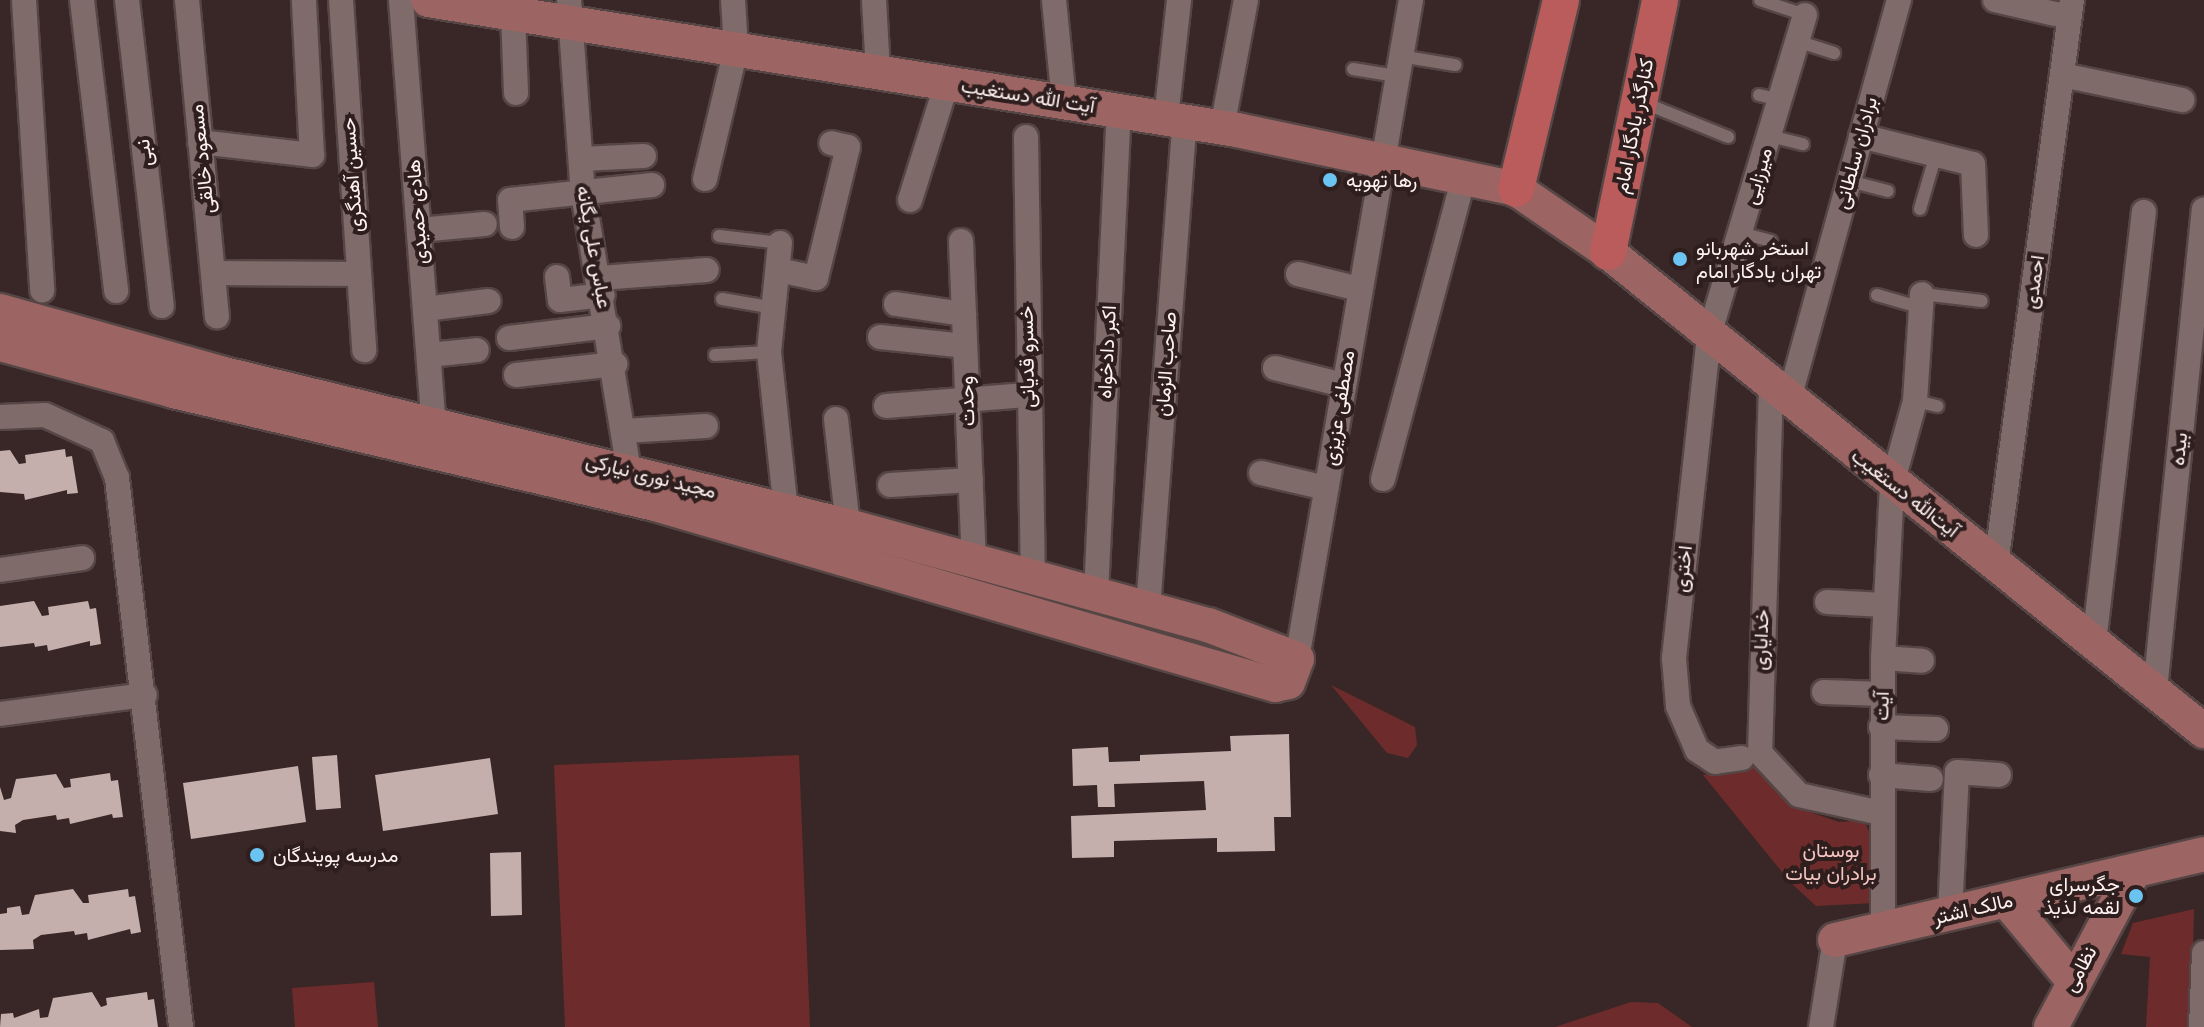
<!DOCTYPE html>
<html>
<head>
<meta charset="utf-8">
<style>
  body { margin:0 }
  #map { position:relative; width:2204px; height:1027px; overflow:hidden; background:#382726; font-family:"PT Sans",Vazirmatn,sans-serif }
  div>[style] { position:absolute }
  .green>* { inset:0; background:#6d2c2b }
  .building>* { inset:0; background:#c5afad }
  .roads { filter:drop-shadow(2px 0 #554645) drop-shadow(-2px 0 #554645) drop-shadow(0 2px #554645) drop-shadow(0 -2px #554645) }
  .lane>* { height:12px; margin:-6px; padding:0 6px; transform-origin:6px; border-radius:6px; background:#7f6b69 }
  .street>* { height:24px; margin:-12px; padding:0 12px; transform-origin:12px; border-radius:12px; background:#7f6b69 }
  .secondary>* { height:34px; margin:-17px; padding:0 17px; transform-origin:17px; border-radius:17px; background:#9c6462 }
  .primary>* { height:36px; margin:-18px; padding:0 18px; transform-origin:18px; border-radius:18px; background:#b95c5b }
  .dots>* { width:22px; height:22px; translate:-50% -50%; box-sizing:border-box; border:4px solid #2e1e1d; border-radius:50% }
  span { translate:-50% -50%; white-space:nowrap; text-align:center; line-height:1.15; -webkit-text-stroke:8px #2e1e1d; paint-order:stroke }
  .street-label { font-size:20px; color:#fef2f1 }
  .poi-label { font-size:20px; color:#fef2f1 }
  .left { translate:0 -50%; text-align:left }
  .right { translate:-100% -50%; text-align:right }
  .park-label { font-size:20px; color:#f4c5c1 }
</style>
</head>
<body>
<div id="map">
  <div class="green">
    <i style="clip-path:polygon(1331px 685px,1415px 727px,1417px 745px,1408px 758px,1387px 753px)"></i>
    <i style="clip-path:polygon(799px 755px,810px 1027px,565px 1027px,554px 765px)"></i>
    <i style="clip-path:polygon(1756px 765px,1795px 807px,1839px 822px,1864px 820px,1874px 843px,1875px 903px,1816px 906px,1791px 883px,1703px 775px)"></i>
    <i style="clip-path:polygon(2194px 909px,2191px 1027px,2146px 1027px,2150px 957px,2121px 954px,2133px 923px)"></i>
    <i style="clip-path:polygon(374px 982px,378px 1027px,295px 1027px,292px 988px)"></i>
    <i style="clip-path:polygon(1631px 1002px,1658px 1003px,1692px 1027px,1555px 1027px)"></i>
  </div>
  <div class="building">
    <i style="clip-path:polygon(65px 449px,66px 457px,72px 456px,78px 493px,67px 494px,67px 490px,25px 500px,24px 494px,0 492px,0 451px,10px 450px,19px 464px,26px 463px,25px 455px)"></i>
    <i style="clip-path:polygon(34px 601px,42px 616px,49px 615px,48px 607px,88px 601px,90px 609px,96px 608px,101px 644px,90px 646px,90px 641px,48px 651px,47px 645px,35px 647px,34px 643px,0 647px,0 606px)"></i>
    <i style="clip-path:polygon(1289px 734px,1291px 817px,1274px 817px,1275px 851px,1217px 852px,1217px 838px,1114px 841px,1114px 857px,1072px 858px,1071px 816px,1206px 810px,1204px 781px,1114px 784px,1115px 807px,1098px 807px,1097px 785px,1073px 786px,1072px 749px,1108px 747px,1109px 762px,1140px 761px,1140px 755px,1231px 751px,1230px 736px)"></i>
    <i style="clip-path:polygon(337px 755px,341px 808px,316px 810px,312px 757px)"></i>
    <i style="clip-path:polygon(490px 758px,498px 814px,383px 831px,375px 775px)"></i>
    <i style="clip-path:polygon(298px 766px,306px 822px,191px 839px,183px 783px)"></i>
    <i style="clip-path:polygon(110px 773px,111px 781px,118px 780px,123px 817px,113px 818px,112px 814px,70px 824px,69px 818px,57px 820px,56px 815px,23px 820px,15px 825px,16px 833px,0 831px,0 787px,4px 800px,11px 798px,16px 779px,56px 774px,64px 788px,71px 787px,70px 779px)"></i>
    <i style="clip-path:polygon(521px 852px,522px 915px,491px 916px,490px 853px)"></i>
    <i style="clip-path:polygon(73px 889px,83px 903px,89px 903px,88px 895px,128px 889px,129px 897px,135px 896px,141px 932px,131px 934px,130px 929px,88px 940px,87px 933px,75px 935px,74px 931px,41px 935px,33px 940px,34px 949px,0 950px,0 914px,7px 913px,7px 908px,20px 906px,22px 915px,29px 914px,35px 895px)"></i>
    <i style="clip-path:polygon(92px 992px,101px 1007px,107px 1005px,106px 998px,147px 992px,148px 1000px,154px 999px,158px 1027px,0 1027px,1px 1014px,13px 1013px,14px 1018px,39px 1009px,40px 1018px,48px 1017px,53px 998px)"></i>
  </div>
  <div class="roads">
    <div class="lane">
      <i style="left:1760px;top:0;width:47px;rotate:18.4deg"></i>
      <i style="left:1797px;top:41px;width:39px;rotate:18deg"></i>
      <i style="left:1400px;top:56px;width:56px;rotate:9.3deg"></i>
      <i style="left:1353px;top:69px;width:44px;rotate:9.2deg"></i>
      <i style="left:1759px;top:95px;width:22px;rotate:13deg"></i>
      <i style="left:1642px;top:102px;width:93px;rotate:22.1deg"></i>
      <i style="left:1770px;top:136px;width:34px;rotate:14deg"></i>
      <i style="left:1849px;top:181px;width:40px;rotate:14.4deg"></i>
      <i style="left:1920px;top:209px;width:57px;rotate:-73.8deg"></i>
      <i style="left:1741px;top:233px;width:31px;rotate:15deg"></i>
      <i style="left:719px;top:236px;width:61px;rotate:6.5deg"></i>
      <i style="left:1922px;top:294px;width:60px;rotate:6.7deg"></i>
      <i style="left:1877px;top:295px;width:47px;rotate:16.1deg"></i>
      <i style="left:722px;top:299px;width:53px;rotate:9.8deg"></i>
      <i style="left:715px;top:355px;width:54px;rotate:-3.2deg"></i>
      <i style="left:1915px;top:401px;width:23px;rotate:13deg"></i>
    </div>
    <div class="street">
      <i style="left:24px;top:0;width:291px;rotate:86.4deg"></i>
      <i style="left:82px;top:0;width:293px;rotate:83.3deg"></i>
      <i style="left:127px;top:0;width:308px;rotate:83.5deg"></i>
      <i style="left:187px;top:0;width:318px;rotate:84.6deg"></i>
      <i style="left:341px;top:0;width:351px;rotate:86.2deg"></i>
      <i style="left:401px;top:0;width:426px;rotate:85.6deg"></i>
      <i style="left:569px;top:0;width:194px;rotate:85.9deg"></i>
      <i style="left:583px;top:193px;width:281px;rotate:80.6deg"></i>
      <i style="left:874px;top:0;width:72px;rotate:86.8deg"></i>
      <i style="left:1054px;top:0;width:102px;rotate:84.4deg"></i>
      <i style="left:1995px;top:0;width:62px;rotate:13.1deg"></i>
      <i style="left:513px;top:14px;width:79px;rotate:87.8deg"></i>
      <i style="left:2062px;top:75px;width:123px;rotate:11.8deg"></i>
      <i style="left:1166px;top:118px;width:119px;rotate:-83.7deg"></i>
      <i style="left:1222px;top:128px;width:130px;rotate:-79.4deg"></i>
      <i style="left:1861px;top:136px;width:115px;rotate:14deg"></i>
      <i style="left:1973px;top:164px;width:71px;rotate:87.6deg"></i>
      <i style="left:1026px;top:137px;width:440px;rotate:89.1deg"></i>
      <i style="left:200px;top:142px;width:113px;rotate:6.6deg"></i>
      <i style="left:312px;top:155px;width:155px;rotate:-93deg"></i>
      <i style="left:581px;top:159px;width:63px;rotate:-2.7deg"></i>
      <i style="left:705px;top:179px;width:134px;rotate:-76.6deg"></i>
      <i style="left:736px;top:49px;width:49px;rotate:-93.5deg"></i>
      <i style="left:910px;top:200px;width:123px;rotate:-72.5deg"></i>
      <i style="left:512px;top:227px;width:27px;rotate:-94deg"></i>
      <i style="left:510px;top:200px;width:143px;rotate:-6deg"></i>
      <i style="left:419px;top:230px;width:66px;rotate:-5.2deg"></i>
      <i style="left:961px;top:241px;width:320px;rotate:87.7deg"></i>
      <i style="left:780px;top:243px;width:110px;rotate:95.8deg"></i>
      <i style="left:769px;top:352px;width:160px;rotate:83.9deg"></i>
      <i style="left:778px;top:270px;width:39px;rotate:12deg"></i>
      <i style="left:816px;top:278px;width:135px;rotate:-76.3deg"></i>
      <i style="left:848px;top:147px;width:17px;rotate:-167deg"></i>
      <i style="left:213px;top:273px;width:146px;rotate:0.4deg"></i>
      <i style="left:1298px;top:274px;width:63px;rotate:13.8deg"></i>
      <i style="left:557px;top:277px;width:23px;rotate:83deg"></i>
      <i style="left:560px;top:300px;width:43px;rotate:-6.6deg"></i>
      <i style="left:600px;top:278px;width:107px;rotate:-4.3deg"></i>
      <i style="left:896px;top:304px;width:69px;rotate:8.4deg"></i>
      <i style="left:425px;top:309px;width:64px;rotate:-7.2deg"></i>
      <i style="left:880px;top:337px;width:85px;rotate:6deg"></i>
      <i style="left:509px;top:338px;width:100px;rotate:-6.9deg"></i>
      <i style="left:429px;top:355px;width:48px;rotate:-5.9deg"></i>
      <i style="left:1275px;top:368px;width:70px;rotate:14deg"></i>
      <i style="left:516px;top:375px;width:100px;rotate:-6.3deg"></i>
      <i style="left:1771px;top:385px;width:368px;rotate:91.7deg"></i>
      <i style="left:1760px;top:753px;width:57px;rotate:47.1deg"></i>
      <i style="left:1799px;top:795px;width:84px;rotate:12.4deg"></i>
      <i style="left:1789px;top:399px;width:414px;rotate:-74.6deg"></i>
      <i style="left:886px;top:406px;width:141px;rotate:-4.5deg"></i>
      <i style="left:0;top:417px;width:45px;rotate:-2.5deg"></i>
      <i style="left:45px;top:415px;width:63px;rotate:24.5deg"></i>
      <i style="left:102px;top:441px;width:40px;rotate:68deg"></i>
      <i style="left:117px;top:478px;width:553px;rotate:83.35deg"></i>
      <i style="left:836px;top:419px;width:108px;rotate:83.6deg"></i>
      <i style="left:624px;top:431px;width:82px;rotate:-3.5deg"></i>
      <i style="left:1261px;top:473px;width:67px;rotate:13deg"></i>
      <i style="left:1383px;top:479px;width:313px;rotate:-75deg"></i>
      <i style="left:890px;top:485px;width:81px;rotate:-3.5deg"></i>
      <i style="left:1996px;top:564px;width:569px;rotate:-82.33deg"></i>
      <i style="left:0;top:570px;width:83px;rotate:-8.3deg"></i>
      <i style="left:1096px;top:594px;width:484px;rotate:-87.3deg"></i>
      <i style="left:1827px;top:602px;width:57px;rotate:3deg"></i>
      <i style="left:1148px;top:608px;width:488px;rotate:-85.7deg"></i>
      <i style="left:2094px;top:643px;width:434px;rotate:-83.4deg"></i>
      <i style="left:1883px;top:658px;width:39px;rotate:4deg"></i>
      <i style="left:1297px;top:659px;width:669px;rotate:-80.19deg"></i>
      <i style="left:2155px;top:690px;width:483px;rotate:-84.2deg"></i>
      <i style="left:1824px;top:692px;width:58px;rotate:2deg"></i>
      <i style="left:0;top:714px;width:146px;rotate:-7.5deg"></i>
      <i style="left:1881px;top:727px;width:55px;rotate:2.1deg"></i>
      <i style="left:1742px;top:758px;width:27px;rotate:172deg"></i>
      <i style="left:1715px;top:762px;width:22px;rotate:-146deg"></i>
      <i style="left:1697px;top:750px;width:48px;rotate:-113.4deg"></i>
      <i style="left:1678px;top:706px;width:48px;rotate:-94.8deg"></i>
      <i style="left:1674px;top:658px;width:325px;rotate:-83.8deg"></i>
      <i style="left:1709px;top:335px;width:334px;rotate:-73.3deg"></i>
      <i style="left:1881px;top:775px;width:50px;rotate:4.6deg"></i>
      <i style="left:1950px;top:914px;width:142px;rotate:-87.2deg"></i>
      <i style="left:1957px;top:772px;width:42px;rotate:4.1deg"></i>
      <i style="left:1883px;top:928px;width:270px;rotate:-90deg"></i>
      <i style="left:1883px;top:658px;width:174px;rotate:-87deg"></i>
      <i style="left:1892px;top:484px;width:86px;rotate:-74.5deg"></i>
      <i style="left:1915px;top:401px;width:107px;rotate:-86.3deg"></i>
      <i style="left:1821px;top:1027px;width:88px;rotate:-80.9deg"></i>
      <i style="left:2201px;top:1027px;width:74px;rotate:-87.7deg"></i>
    </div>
    <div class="secondary">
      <i style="left:428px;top:0;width:819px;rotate:9.13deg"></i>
      <i style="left:1237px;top:130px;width:285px;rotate:11.9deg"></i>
      <i style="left:1516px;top:189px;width:112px;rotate:34.4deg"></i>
      <i style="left:1608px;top:252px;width:765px;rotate:38.79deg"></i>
      <i style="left:0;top:311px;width:229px;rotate:15.7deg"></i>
      <i style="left:220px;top:373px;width:646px;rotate:13.69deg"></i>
      <i style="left:848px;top:526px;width:373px;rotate:15.4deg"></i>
      <i style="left:1208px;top:625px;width:95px;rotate:20.9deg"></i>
      <i style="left:1297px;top:659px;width:25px;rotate:111deg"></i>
      <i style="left:1288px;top:682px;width:13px;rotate:167deg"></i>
      <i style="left:1275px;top:685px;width:646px;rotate:-163.73deg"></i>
      <i style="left:655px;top:504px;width:494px;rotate:-166.8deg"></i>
      <i style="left:174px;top:391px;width:180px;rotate:-164.9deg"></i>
      <i style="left:2007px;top:901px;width:102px;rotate:50.2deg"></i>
      <i style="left:1835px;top:940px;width:379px;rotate:-13.1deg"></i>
      <i style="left:2051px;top:1027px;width:177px;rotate:-62deg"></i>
    </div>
    <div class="primary">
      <i style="left:1516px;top:189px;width:194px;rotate:-76.6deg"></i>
      <i style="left:1608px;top:252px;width:257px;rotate:-78.3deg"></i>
    </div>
  </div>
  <div class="dots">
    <i style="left:1330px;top:180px;background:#6bc3f2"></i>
    <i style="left:1680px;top:259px;background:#6bc3f2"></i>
    <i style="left:257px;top:855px;background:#6bc3f2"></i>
    <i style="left:2136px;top:896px;background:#6bc3f2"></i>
  </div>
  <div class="street-label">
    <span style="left:1028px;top:96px;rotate:9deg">آیت الله دستغیب</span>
    <span style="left:1634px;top:126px;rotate:-79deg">کنارگذر یادگار امام</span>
    <span style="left:144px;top:153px;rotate:-97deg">نبی</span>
    <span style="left:1856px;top:153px;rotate:-75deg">برادران سلطانی</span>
    <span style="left:202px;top:159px;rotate:-96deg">مسعود خالقی</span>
    <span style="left:352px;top:175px;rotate:-94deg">حسین آهنگری</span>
    <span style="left:1758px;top:176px;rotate:-74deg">میرزایی</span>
    <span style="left:417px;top:212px;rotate:-94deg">هادی حمیدی</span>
    <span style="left:594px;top:247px;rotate:80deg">عباس علی یگانه</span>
    <span style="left:2034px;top:282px;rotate:-82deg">احمدی</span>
    <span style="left:1107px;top:352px;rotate:-87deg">اکبر دادخواه</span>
    <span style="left:1027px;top:357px;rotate:-91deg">خسرو قدیانی</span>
    <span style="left:1166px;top:364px;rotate:-86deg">صاحب الزمان</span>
    <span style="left:967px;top:401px;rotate:-92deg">وحدت</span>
    <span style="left:1339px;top:408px;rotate:-81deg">مصطفی عزیزی</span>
    <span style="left:2179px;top:449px;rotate:-84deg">بیده</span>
    <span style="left:651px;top:476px;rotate:14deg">مجید نوری نیارکی</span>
    <span style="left:1905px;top:493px;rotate:38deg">آیت‌الله دستغیب</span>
    <span style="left:1683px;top:569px;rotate:-84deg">اختری</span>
    <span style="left:1761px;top:640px;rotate:-88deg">خدایاری</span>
    <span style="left:1882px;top:706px;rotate:-89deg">آیت</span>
    <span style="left:1973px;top:909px;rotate:-13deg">مالک اشتر</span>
    <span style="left:2080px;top:969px;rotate:-62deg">نظامی</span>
  </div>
  <div class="poi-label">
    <span class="left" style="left:1346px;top:180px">رها تهویه</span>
    <span class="left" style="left:1696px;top:260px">استخر شهربانو<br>تهران یادگار امام</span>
    <span class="left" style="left:273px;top:855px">مدرسه پویندگان</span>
    <span class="right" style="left:2120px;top:896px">جگرسرای<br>لقمه لذیذ</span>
  </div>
  <div class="park-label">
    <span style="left:1831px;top:862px">بوستان<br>برادران بیات</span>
  </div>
</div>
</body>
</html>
